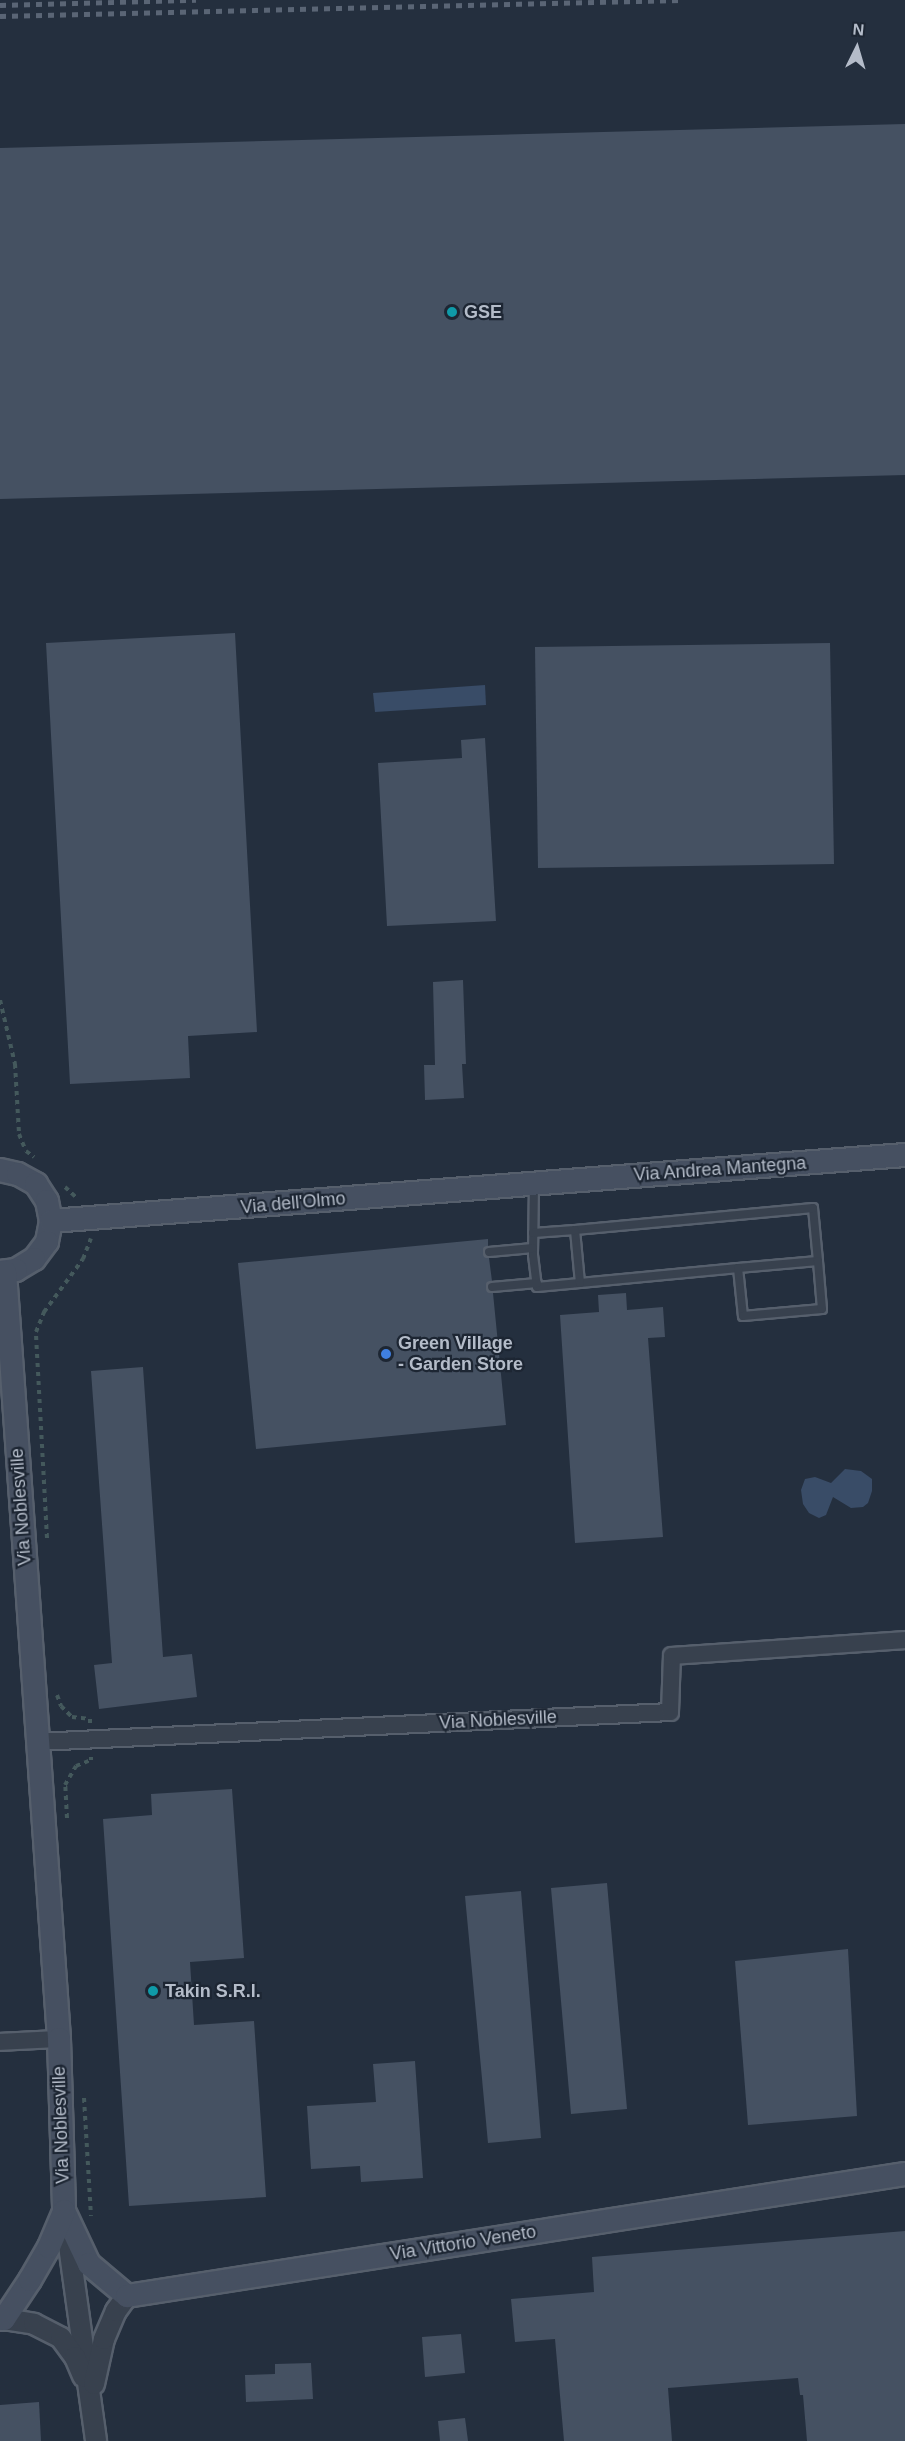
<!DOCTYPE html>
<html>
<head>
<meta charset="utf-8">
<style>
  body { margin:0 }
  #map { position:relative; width:905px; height:2441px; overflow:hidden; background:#242f3e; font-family:Arial,sans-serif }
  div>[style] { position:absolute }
  .water>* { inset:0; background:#394c67 }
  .building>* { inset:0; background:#455162 }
  .path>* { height:4px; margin-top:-2px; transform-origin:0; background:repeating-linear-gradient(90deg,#44595c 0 4.5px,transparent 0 9px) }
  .roads { filter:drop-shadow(2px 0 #565f6c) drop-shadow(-2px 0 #565f6c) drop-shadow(0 2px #565f6c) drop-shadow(0 -2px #565f6c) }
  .service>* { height:8px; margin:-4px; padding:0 4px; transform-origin:4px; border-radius:4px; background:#38414e }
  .minor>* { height:16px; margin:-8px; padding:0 8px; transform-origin:8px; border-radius:8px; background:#38414e }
  .tertiary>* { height:20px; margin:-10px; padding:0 10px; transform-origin:10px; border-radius:10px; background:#38414e }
  .secondary>* { height:22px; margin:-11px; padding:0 11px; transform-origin:11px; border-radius:11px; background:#465061 }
  .rail>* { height:4.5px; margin-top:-2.25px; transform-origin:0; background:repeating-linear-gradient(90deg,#5a6575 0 6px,transparent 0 12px) }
  .dots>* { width:16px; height:16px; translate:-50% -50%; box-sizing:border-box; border:3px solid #1d2633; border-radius:50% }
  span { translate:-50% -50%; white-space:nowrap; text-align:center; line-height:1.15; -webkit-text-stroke:4.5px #1d2633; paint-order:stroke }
  .poi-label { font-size:18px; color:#b4bcc9; font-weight:700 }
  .left { translate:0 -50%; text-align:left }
  .street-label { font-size:18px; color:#b4bcc9 }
  .north { position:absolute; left:827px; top:18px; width:60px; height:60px; -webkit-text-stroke:4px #1d2633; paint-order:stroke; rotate:5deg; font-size:16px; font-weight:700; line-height:24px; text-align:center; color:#b4bcc9 }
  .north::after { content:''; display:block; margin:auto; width:21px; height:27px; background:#b4bcc9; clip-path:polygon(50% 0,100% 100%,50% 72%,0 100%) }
</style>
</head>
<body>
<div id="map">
  <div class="water">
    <i style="clip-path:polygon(485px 685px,486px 705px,375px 712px,373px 693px)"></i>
    <i style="clip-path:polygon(845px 1469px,861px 1471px,872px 1479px,872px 1491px,868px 1503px,863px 1507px,851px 1508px,833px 1497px,826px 1515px,819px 1518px,809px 1513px,803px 1504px,801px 1490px,805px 1479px,815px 1477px,831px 1483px)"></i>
  </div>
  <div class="building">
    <i style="clip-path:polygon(905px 124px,905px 475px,0 499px,0 148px)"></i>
    <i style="clip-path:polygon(235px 633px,257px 1032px,188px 1036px,190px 1078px,70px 1084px,46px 643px)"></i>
    <i style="clip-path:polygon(830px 643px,834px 864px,538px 868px,535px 647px)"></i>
    <i style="clip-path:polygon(485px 738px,496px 921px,387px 926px,378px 763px,462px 758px,461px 740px)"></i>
    <i style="clip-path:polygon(463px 980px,466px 1064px,462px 1064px,464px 1098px,425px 1100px,424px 1065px,435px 1065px,433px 982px)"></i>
    <i style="clip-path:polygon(488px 1239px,488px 1246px,483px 1253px,489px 1258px,492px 1281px,486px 1288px,493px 1293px,506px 1425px,256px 1449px,238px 1263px)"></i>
    <i style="clip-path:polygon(626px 1293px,627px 1310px,663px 1307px,665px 1337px,648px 1338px,663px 1537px,575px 1543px,560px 1315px,599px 1312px,598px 1295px)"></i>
    <i style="clip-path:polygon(143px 1367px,163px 1657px,192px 1654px,197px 1697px,99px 1709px,94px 1665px,112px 1663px,91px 1371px)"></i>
    <i style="clip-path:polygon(232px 1789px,244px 1958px,190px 1962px,194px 2025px,254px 2021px,266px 2197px,129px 2206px,103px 1819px,152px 1815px,151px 1794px)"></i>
    <i style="clip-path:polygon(607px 1883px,627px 2109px,571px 2114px,551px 1888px)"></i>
    <i style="clip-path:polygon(521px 1891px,541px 2138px,488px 2143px,465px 1896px)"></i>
    <i style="clip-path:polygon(848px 1949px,857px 2116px,748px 2125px,735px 1961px)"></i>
    <i style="clip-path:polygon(415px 2061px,423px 2178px,361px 2182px,360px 2166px,311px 2169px,307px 2106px,376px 2102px,373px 2064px)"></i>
    <i style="clip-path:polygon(905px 2231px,905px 2441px,807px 2441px,803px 2395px,800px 2395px,798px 2378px,668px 2388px,672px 2441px,564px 2441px,555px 2339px,515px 2342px,511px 2299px,594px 2292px,592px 2257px)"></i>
    <i style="clip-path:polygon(461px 2334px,465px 2373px,425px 2377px,422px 2337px)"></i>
    <i style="clip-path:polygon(311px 2363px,313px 2399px,246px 2402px,245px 2375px,275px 2374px,275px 2364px)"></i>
    <i style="clip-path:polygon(39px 2402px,41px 2441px,0 2441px,0 2405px)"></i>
    <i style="clip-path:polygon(465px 2418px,468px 2441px,440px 2441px,438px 2421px)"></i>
  </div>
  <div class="path">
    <i style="left:0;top:1000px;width:66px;rotate:76.8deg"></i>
    <i style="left:15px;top:1064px;width:70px;rotate:86.7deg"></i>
    <i style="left:19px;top:1134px;width:18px;rotate:68deg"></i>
    <i style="left:26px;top:1151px;width:10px;rotate:37deg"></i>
    <i style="left:65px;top:1187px;width:16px;rotate:43deg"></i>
    <i style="left:47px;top:1538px;width:206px;rotate:-93.1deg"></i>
    <i style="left:36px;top:1332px;width:22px;rotate:-68deg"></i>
    <i style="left:44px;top:1312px;width:66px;rotate:-53.7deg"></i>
    <i style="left:83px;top:1259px;width:22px;rotate:-69deg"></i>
    <i style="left:57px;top:1695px;width:12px;rotate:70deg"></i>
    <i style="left:61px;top:1706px;width:16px;rotate:45deg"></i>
    <i style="left:72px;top:1717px;width:18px;rotate:6deg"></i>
    <i style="left:90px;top:1719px;width:4px;rotate:90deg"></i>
    <i style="left:67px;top:1818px;width:33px;rotate:-93deg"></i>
    <i style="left:65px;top:1785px;width:22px;rotate:-60deg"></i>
    <i style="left:76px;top:1766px;width:16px;rotate:-22deg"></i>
    <i style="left:91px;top:1760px;width:3px;rotate:-90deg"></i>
    <i style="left:84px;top:2098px;width:118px;rotate:86.6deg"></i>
  </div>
  <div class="roads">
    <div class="service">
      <i style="left:534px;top:1183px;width:72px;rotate:90.8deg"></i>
      <i style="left:533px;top:1255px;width:32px;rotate:83deg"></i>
      <i style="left:537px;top:1287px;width:43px;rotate:-5.3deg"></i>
      <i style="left:580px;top:1283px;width:159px;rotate:-5.4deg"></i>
      <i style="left:738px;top:1268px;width:80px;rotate:-5deg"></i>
      <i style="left:818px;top:1261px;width:53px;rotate:-95.4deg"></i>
      <i style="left:813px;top:1208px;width:239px;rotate:174.7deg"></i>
      <i style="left:575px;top:1230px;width:53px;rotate:84.6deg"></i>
      <i style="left:533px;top:1233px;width:42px;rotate:-4.1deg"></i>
      <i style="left:489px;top:1252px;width:44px;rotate:-5.2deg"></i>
      <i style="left:738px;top:1268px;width:48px;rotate:84.1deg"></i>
      <i style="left:743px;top:1316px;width:79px;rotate:-5.1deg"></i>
      <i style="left:822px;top:1309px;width:48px;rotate:-94.8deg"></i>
      <i style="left:492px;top:1287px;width:45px;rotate:-5.1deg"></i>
    </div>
    <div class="minor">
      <i style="left:37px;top:1742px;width:634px;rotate:-2.71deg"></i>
      <i style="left:670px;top:1712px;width:56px;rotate:-88deg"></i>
      <i style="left:672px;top:1656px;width:234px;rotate:-3.9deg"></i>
      <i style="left:0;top:2042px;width:59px;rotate:-2.9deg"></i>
    </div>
    <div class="tertiary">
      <i style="left:66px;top:2224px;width:219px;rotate:82.1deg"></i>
      <i style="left:4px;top:2319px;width:30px;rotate:9deg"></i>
      <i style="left:34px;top:2324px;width:30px;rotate:27deg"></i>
      <i style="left:61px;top:2338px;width:24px;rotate:54deg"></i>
      <i style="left:75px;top:2357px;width:21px;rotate:67deg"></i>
      <i style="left:94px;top:2384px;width:46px;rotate:-77.5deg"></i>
      <i style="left:104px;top:2339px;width:30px;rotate:-67deg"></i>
      <i style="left:116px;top:2311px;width:19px;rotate:-54deg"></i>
    </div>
    <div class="secondary">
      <i style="left:0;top:1170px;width:18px;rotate:13deg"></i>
      <i style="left:18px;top:1174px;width:21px;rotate:29deg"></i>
      <i style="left:36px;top:1184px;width:20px;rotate:57deg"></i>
      <i style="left:47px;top:1201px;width:20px;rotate:79deg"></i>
      <i style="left:51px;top:1221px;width:21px;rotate:101deg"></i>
      <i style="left:47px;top:1242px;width:21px;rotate:127deg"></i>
      <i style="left:34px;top:1259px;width:21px;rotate:149deg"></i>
      <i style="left:16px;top:1270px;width:16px;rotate:173deg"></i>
      <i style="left:51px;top:1221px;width:857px;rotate:-4.42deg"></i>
      <i style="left:5px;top:1272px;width:769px;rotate:85.97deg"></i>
      <i style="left:59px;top:2039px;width:172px;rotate:88.3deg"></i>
      <i style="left:64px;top:2211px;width:59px;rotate:64.7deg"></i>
      <i style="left:89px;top:2264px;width:50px;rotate:40.1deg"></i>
      <i style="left:127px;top:2296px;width:788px;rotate:-8.91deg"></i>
      <i style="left:0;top:2319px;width:4px"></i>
      <i style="left:4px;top:2319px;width:47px;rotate:-56.3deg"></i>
      <i style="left:30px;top:2280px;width:38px;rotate:-60deg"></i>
      <i style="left:49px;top:2247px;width:39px;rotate:-67deg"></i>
    </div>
  </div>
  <div class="rail">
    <i style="left:0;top:5px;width:196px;rotate:-1.5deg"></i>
    <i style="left:0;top:16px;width:681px;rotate:-1.35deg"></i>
  </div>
  <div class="dots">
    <i style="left:452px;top:312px;background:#0f9aa8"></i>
    <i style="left:386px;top:1354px;background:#3f7fe0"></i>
    <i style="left:153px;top:1991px;background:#0f9aa8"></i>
  </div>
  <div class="poi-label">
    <span class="left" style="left:464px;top:312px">GSE</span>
    <span class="left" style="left:398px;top:1354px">Green Village<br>- Garden Store</span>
    <span class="left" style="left:165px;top:1991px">Takin S.R.l.</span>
  </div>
  <div class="street-label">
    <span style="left:720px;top:1169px;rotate:-4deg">Via Andrea Mantegna</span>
    <span style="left:293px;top:1203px;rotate:-5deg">Via dell'Olmo</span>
    <span style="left:21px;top:1507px;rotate:-94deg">Via Noblesville</span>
    <span style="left:498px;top:1720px;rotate:-3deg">Via Noblesville</span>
    <span style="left:61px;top:2125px;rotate:-92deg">Via Noblesville</span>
    <span style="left:463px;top:2243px;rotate:-9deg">Via Vittorio Veneto</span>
  </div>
  <div class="north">N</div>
</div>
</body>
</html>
